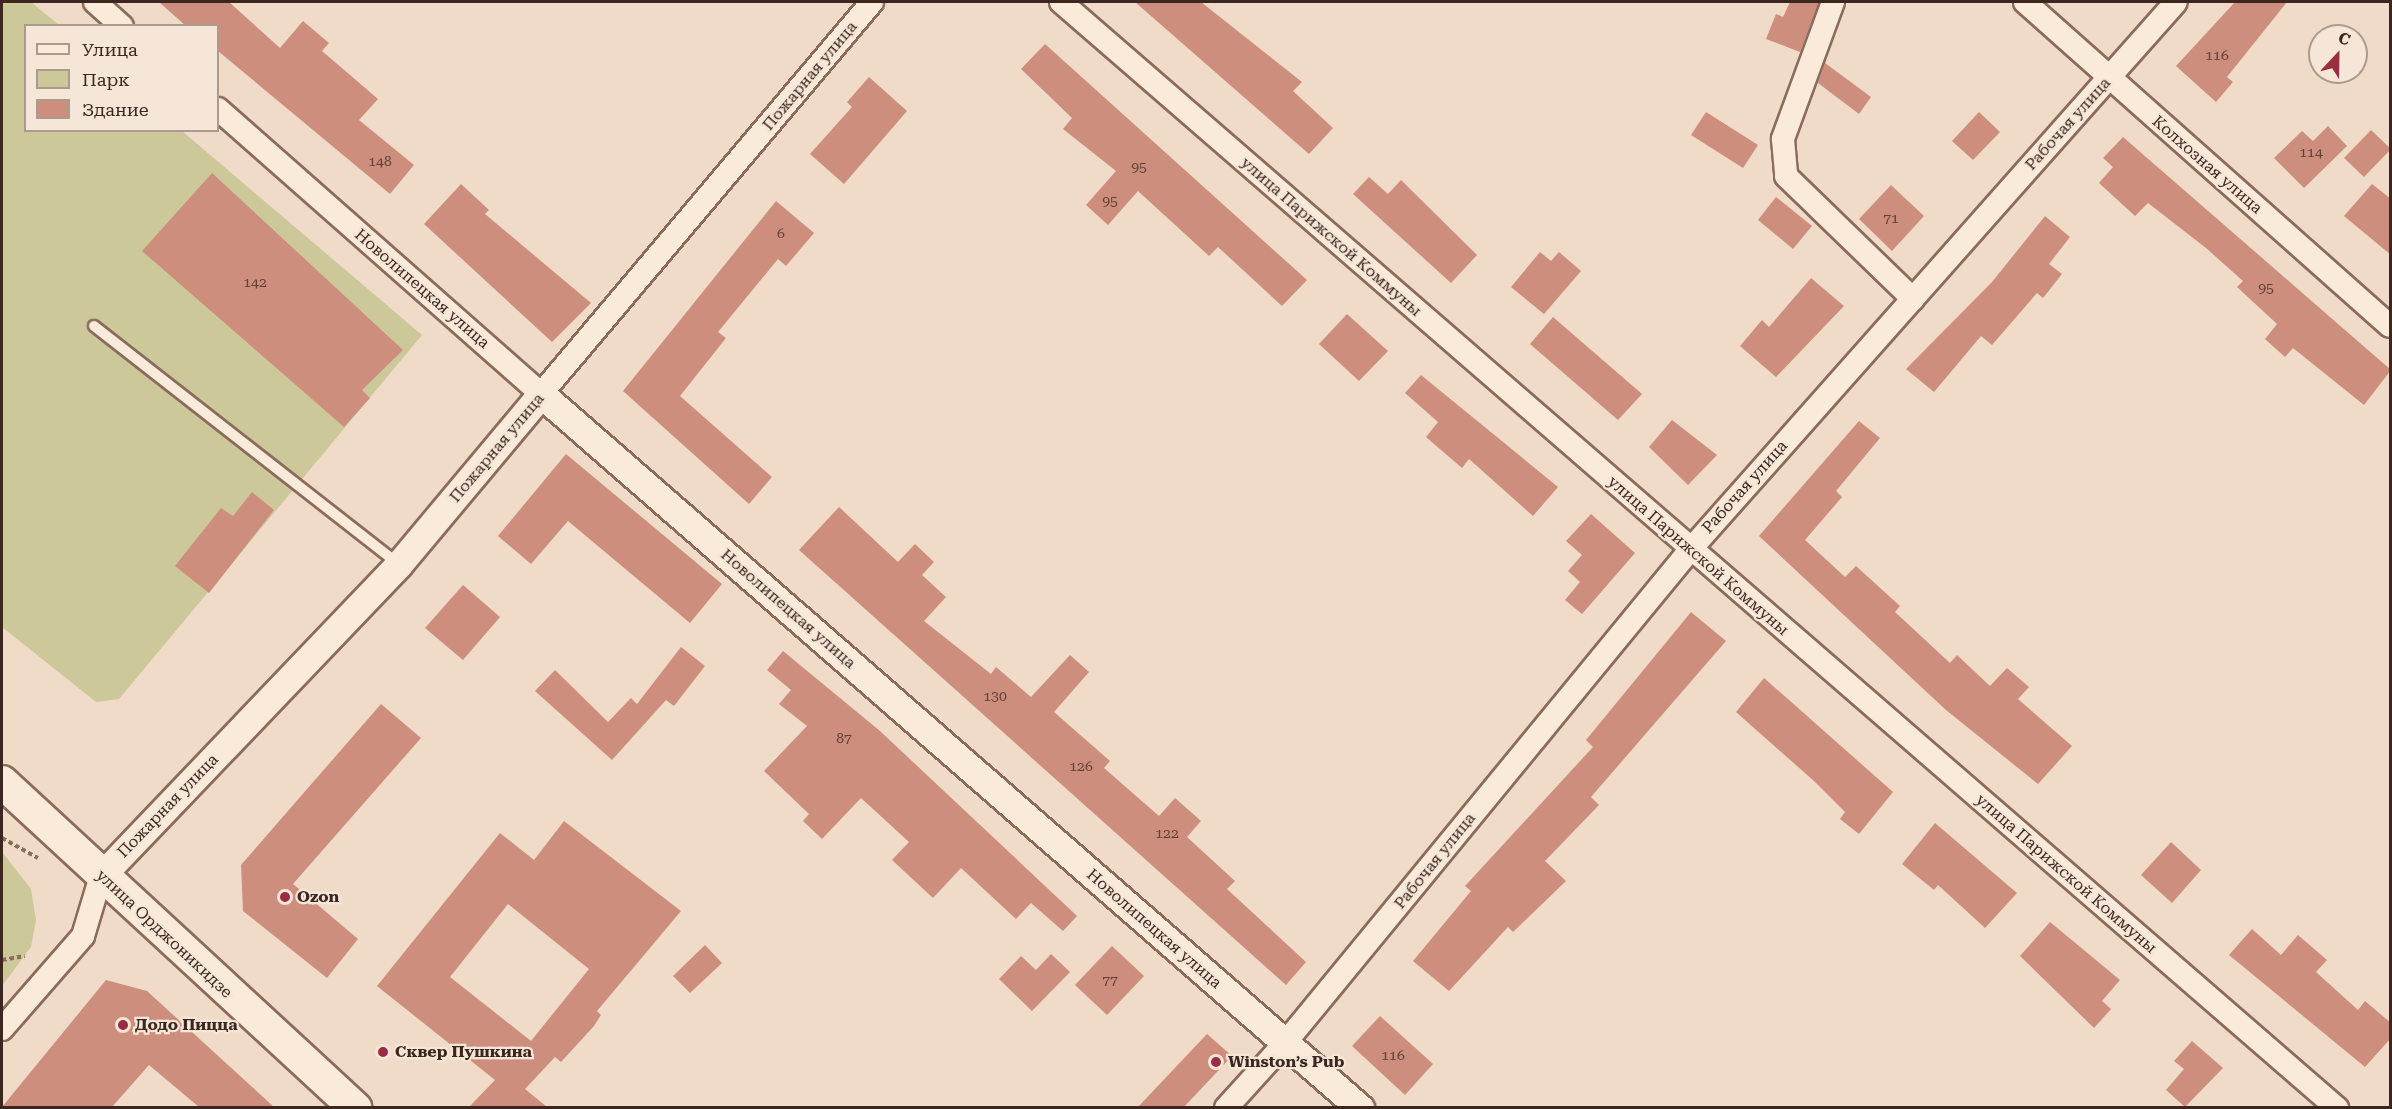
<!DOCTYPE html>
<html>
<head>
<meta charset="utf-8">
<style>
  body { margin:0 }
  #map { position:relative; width:2392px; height:1109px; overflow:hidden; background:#efdbc7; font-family:"Roboto Serif",serif }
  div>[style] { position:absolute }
  .green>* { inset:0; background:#cdc89a }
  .building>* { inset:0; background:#cd8e7d }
  .path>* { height:4px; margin-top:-2px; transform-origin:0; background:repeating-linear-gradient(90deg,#8a6b5c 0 4.5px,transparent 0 7.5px) }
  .roads { filter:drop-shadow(2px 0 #8a6b5c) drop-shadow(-2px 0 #8a6b5c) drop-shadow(0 2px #8a6b5c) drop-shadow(0 -2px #8a6b5c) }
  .service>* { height:10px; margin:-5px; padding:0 5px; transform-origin:5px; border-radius:5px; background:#f9eada }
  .minor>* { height:22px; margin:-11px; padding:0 11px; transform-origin:11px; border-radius:11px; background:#f9eada }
  .tertiary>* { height:27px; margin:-13.5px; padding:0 13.5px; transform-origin:13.5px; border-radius:13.5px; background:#f9eada }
  .secondary>* { height:32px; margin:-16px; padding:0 16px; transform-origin:16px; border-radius:16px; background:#f9eada }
  .dots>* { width:16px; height:16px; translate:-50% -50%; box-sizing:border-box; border:3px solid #f6e6d7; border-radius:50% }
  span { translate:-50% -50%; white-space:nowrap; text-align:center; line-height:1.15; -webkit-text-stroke:4.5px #f6e6d7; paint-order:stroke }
  .number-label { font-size:14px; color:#604137 }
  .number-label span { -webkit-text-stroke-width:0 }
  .street-label { font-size:16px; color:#3b2720 }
  .poi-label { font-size:16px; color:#3b2720; font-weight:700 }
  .left { translate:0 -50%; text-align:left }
  .frame { position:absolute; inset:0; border:3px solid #3b2720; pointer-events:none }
  .legend { position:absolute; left:24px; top:24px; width:195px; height:108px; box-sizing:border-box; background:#f6e6d7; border:2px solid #ab9a8e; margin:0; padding:8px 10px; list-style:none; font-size:18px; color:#3b2720 }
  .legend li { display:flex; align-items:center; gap:12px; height:30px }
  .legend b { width:30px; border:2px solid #ab9a8e }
  .north { position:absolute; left:2308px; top:24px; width:60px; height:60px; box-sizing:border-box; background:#f6e6d7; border:2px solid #ab9a8e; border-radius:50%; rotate:22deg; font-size:16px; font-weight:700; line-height:24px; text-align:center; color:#3b2720 }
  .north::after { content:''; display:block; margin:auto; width:21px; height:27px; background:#9a2c43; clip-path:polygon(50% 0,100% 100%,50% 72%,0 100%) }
</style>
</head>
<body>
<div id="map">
  <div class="green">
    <i style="clip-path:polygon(2px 2px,31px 2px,59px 25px,26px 26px,26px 130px,182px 131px,422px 335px,119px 699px,96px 702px,2px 627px)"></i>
    <i style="clip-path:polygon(2px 852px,31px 889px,36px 920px,31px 947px,2px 986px)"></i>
  </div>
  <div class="building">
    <i style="clip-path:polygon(159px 2px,229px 2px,280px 48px,303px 21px,329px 43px,322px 51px,378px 99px,359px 120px,414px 165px,390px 194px,218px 51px,218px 26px,186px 26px)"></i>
    <i style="clip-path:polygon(1135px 2px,1201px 2px,1302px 82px,1293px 91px,1333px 128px,1309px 154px)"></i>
    <i style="clip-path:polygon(1790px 2px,1819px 2px,1800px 52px,1766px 39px,1776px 14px,1783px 17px)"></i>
    <i style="clip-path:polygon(2235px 2px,2287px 2px,2227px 77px,2233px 82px,2216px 102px,2176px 66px)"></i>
    <i style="clip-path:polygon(1045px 44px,1307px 280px,1282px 306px,1218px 247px,1209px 256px,1138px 191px,1108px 225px,1086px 205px,1116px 171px,1063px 129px,1072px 118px,1021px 69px)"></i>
    <i style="clip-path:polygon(1825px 63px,1871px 97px,1859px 114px,1818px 83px)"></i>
    <i style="clip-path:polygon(869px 77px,907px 111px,844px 184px,810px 154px,852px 107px,847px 102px)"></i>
    <i style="clip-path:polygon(1706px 112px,1758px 145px,1743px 168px,1691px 135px)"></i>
    <i style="clip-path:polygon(1979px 112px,2000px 132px,1973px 160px,1952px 141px)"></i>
    <i style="clip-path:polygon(2328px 126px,2347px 146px,2304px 188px,2274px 158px,2302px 131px,2313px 141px)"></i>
    <i style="clip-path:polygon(2371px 130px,2391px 149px,2364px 177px,2344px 158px)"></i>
    <i style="clip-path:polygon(2123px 137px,2391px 370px,2364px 405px,2293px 348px,2285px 357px,2265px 339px,2277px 324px,2237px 287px,2243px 281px,2206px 248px,2148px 203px,2135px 216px,2099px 183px,2113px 167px,2103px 158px)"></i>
    <i style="clip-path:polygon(212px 173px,403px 350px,362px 390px,370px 398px,344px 427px,142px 251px)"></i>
    <i style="clip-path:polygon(1369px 177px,1388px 194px,1401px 180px,1477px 255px,1451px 283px,1353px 194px)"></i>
    <i style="clip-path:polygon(461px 184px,489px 210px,485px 214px,591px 303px,552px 342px,424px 224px)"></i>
    <i style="clip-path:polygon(2372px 184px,2391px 199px,2391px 255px,2344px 216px)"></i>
    <i style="clip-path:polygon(1891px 185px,1924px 216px,1892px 251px,1859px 219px)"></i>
    <i style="clip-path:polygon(1776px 197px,1812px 226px,1793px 249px,1758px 220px)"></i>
    <i style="clip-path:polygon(776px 201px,814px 233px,786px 266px,778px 259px,718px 332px,726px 338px,680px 396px,772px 477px,749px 504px,623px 391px)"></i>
    <i style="clip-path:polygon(2045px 216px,2070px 237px,2049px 264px,2062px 274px,2043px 298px,2037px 293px,1992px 345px,1981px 336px,1934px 392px,1906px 369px,1992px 282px)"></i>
    <i style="clip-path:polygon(1540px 252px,1551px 261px,1559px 252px,1581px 271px,1544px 314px,1511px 287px)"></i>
    <i style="clip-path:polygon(1811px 278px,1844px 306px,1776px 377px,1740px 346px,1762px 320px,1769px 327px)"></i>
    <i style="clip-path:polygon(1347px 314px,1388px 351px,1359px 381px,1319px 344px)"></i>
    <i style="clip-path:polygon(1553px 317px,1642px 394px,1618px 420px,1530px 344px)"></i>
    <i style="clip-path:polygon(1421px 375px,1558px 487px,1533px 516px,1469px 459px,1462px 468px,1426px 437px,1438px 422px,1405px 393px)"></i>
    <i style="clip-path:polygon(1672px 420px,1717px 455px,1688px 485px,1649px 447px)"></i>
    <i style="clip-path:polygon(1859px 421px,1880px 438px,1836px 491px,1842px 497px,1805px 540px,1845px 577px,1856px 566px,1900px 606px,1895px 612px,1950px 663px,1957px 655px,1990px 686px,2007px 668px,2029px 687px,2018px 699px,2072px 746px,2038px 784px,1946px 710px,1759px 536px)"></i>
    <i style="clip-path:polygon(566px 454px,722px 584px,690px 623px,568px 521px,531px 564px,498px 536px)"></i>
    <i style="clip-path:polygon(252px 492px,274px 510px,209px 593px,175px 566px,221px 508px,233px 516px)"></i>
    <i style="clip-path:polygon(839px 507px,898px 562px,915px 544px,934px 562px,922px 575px,946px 597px,924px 621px,991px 674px,996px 667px,1031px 697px,1070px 655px,1089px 672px,1054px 712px,1110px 761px,1104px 768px,1159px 816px,1175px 798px,1201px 821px,1187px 837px,1235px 881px,1227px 889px,1306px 962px,1286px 985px,799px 550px)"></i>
    <i style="clip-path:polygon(1591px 514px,1635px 553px,1582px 614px,1565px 600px,1580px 582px,1568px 571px,1582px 555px,1566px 541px)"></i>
    <i style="clip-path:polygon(463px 585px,500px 617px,463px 660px,425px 628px)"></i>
    <i style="clip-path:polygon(1691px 612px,1726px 641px,1591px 797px,1599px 805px,1545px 861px,1566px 881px,1513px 932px,1508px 927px,1449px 991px,1413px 961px,1471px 891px,1465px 886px,1593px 747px,1586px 740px)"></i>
    <i style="clip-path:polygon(681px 647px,705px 666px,674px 706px,666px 700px,612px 760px,535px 691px,555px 670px,608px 722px,631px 698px,637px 704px)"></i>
    <i style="clip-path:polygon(783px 651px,880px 731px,1077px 916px,1063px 931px,1031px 903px,1016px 919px,961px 868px,933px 898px,892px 860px,909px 842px,861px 798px,822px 839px,803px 821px,809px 814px,764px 771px,807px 726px,779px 704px,791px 690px,767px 670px)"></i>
    <i style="clip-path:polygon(1764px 678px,1893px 792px,1859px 834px,1840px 819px,1845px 812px,1814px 781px,1736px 712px)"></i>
    <i style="clip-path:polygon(381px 704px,421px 738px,293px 884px,358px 939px,327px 978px,243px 911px,241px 865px)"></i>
    <i style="clip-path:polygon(evenodd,564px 821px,681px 911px,597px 1011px,601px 1015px,594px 1026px,561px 1062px,555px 1057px,525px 1089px,547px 1107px,469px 1107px,495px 1080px,377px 986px,500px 833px,534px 860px,564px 821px,508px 904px,589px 969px,531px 1041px,450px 977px,508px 904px)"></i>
    <i style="clip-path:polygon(1935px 823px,2017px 893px,1985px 928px,1938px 885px,1934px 890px,1902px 864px)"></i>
    <i style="clip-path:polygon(2171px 842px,2201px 870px,2172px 903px,2141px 875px)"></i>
    <i style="clip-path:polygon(2050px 922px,2120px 980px,2102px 1001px,2111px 1009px,2094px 1028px,2020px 956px)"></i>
    <i style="clip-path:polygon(2252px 929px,2281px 955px,2298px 935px,2327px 960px,2316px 972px,2358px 1010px,2365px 1001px,2391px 1023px,2391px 1038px,2365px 1067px,2229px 955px)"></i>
    <i style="clip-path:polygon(705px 945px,722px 963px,690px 993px,673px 976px)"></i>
    <i style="clip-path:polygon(1112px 946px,1144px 976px,1107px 1015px,1075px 985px)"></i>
    <i style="clip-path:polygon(1051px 954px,1070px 972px,1032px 1011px,999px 979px,1021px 956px,1036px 970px)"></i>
    <i style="clip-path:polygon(106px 980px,147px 991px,274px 1107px,199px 1107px,149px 1065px,112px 1107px,2px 1107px)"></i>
    <i style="clip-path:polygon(1380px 1016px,1433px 1064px,1405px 1095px,1352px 1046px)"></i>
    <i style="clip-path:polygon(1207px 1034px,1232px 1056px,1184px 1107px,1138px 1107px)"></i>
    <i style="clip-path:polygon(2192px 1041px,2223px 1068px,2185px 1107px,2166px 1090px,2184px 1069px,2174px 1061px)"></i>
  </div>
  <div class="path">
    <i style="left:2px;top:838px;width:41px;rotate:29.1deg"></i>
    <i style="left:2px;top:960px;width:23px;rotate:-10deg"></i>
  </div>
  <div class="roads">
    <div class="service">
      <i style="left:94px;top:326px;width:387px;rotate:38deg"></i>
    </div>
    <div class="minor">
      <i style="left:95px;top:2px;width:36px;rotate:42deg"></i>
      <i style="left:1061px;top:2px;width:1689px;rotate:40.92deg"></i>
      <i style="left:1833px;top:2px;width:146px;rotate:110.1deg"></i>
      <i style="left:1783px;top:139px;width:37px;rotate:85deg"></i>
      <i style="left:1786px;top:176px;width:177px;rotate:44.1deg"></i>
      <i style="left:2025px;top:2px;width:488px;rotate:41.6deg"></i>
      <i style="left:218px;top:109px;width:431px;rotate:41.4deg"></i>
      <i style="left:541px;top:394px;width:513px;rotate:-49.82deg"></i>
      <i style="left:2px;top:1029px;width:123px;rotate:-48.9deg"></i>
      <i style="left:83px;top:936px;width:63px;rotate:-73.3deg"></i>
      <i style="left:1226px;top:1108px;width:88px;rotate:-47.8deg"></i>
      <i style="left:1285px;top:1043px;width:638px;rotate:-50.6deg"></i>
      <i style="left:1690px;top:550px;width:732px;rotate:-48.43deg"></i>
    </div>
    <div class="tertiary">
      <i style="left:101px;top:876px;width:431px;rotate:-46.3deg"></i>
      <i style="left:399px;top:564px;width:222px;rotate:-50.1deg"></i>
      <i style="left:541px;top:394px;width:1087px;rotate:41.08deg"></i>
    </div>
    <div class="secondary">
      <i style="left:2px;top:782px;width:481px;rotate:42.7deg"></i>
    </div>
  </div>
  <div class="dots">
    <i style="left:285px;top:897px;background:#9a2c43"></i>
    <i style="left:123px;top:1025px;background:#9a2c43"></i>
    <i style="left:383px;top:1052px;background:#9a2c43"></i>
    <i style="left:1216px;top:1062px;background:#9a2c43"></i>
  </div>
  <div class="number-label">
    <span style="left:2217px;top:55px">116</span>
    <span style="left:2311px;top:152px">114</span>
    <span style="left:380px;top:161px">148</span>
    <span style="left:1139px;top:167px">95</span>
    <span style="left:1110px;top:201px">95</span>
    <span style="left:1891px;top:218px">71</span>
    <span style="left:781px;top:233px">6</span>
    <span style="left:255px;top:282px">142</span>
    <span style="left:2266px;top:288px">95</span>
    <span style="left:995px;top:696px">130</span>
    <span style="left:844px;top:738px">87</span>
    <span style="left:1081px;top:766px">126</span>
    <span style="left:1167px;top:833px">122</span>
    <span style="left:1110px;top:980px">77</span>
    <span style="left:1393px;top:1055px">116</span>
  </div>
  <div class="street-label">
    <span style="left:810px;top:76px;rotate:-50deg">Пожарная улица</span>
    <span style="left:2068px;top:124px;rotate:-48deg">Рабочая улица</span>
    <span style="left:2207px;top:165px;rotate:41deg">Колхозная улица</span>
    <span style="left:1331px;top:237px;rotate:41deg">улица Парижской Коммуны</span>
    <span style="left:422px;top:289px;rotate:41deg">Новолипецкая улица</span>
    <span style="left:497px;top:448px;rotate:-50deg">Пожарная улица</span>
    <span style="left:1745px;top:487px;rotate:-48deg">Рабочая улица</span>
    <span style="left:1698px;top:556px;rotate:41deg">улица Парижской Коммуны</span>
    <span style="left:788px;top:609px;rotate:41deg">Новолипецкая улица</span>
    <span style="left:168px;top:806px;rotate:-46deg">Пожарная улица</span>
    <span style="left:1435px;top:861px;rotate:-51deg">Рабочая улица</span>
    <span style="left:2066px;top:874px;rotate:41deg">улица Парижской Коммуны</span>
    <span style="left:1154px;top:929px;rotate:41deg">Новолипецкая улица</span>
    <span style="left:164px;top:934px;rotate:43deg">улица Орджоникидзе</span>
  </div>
  <div class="poi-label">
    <span class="left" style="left:297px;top:897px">Ozon</span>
    <span class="left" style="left:135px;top:1025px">Додо Пицца</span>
    <span class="left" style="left:395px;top:1052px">Сквер Пушкина</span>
    <span class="left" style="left:1228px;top:1062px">Winston’s Pub</span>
  </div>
  <div class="frame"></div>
  <ul class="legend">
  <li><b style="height:8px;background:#f9eada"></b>Улица</li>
  <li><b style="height:16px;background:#cdc89a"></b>Парк</li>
  <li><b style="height:16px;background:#cd8e7d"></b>Здание</li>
  </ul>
  <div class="north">С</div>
</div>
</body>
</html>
